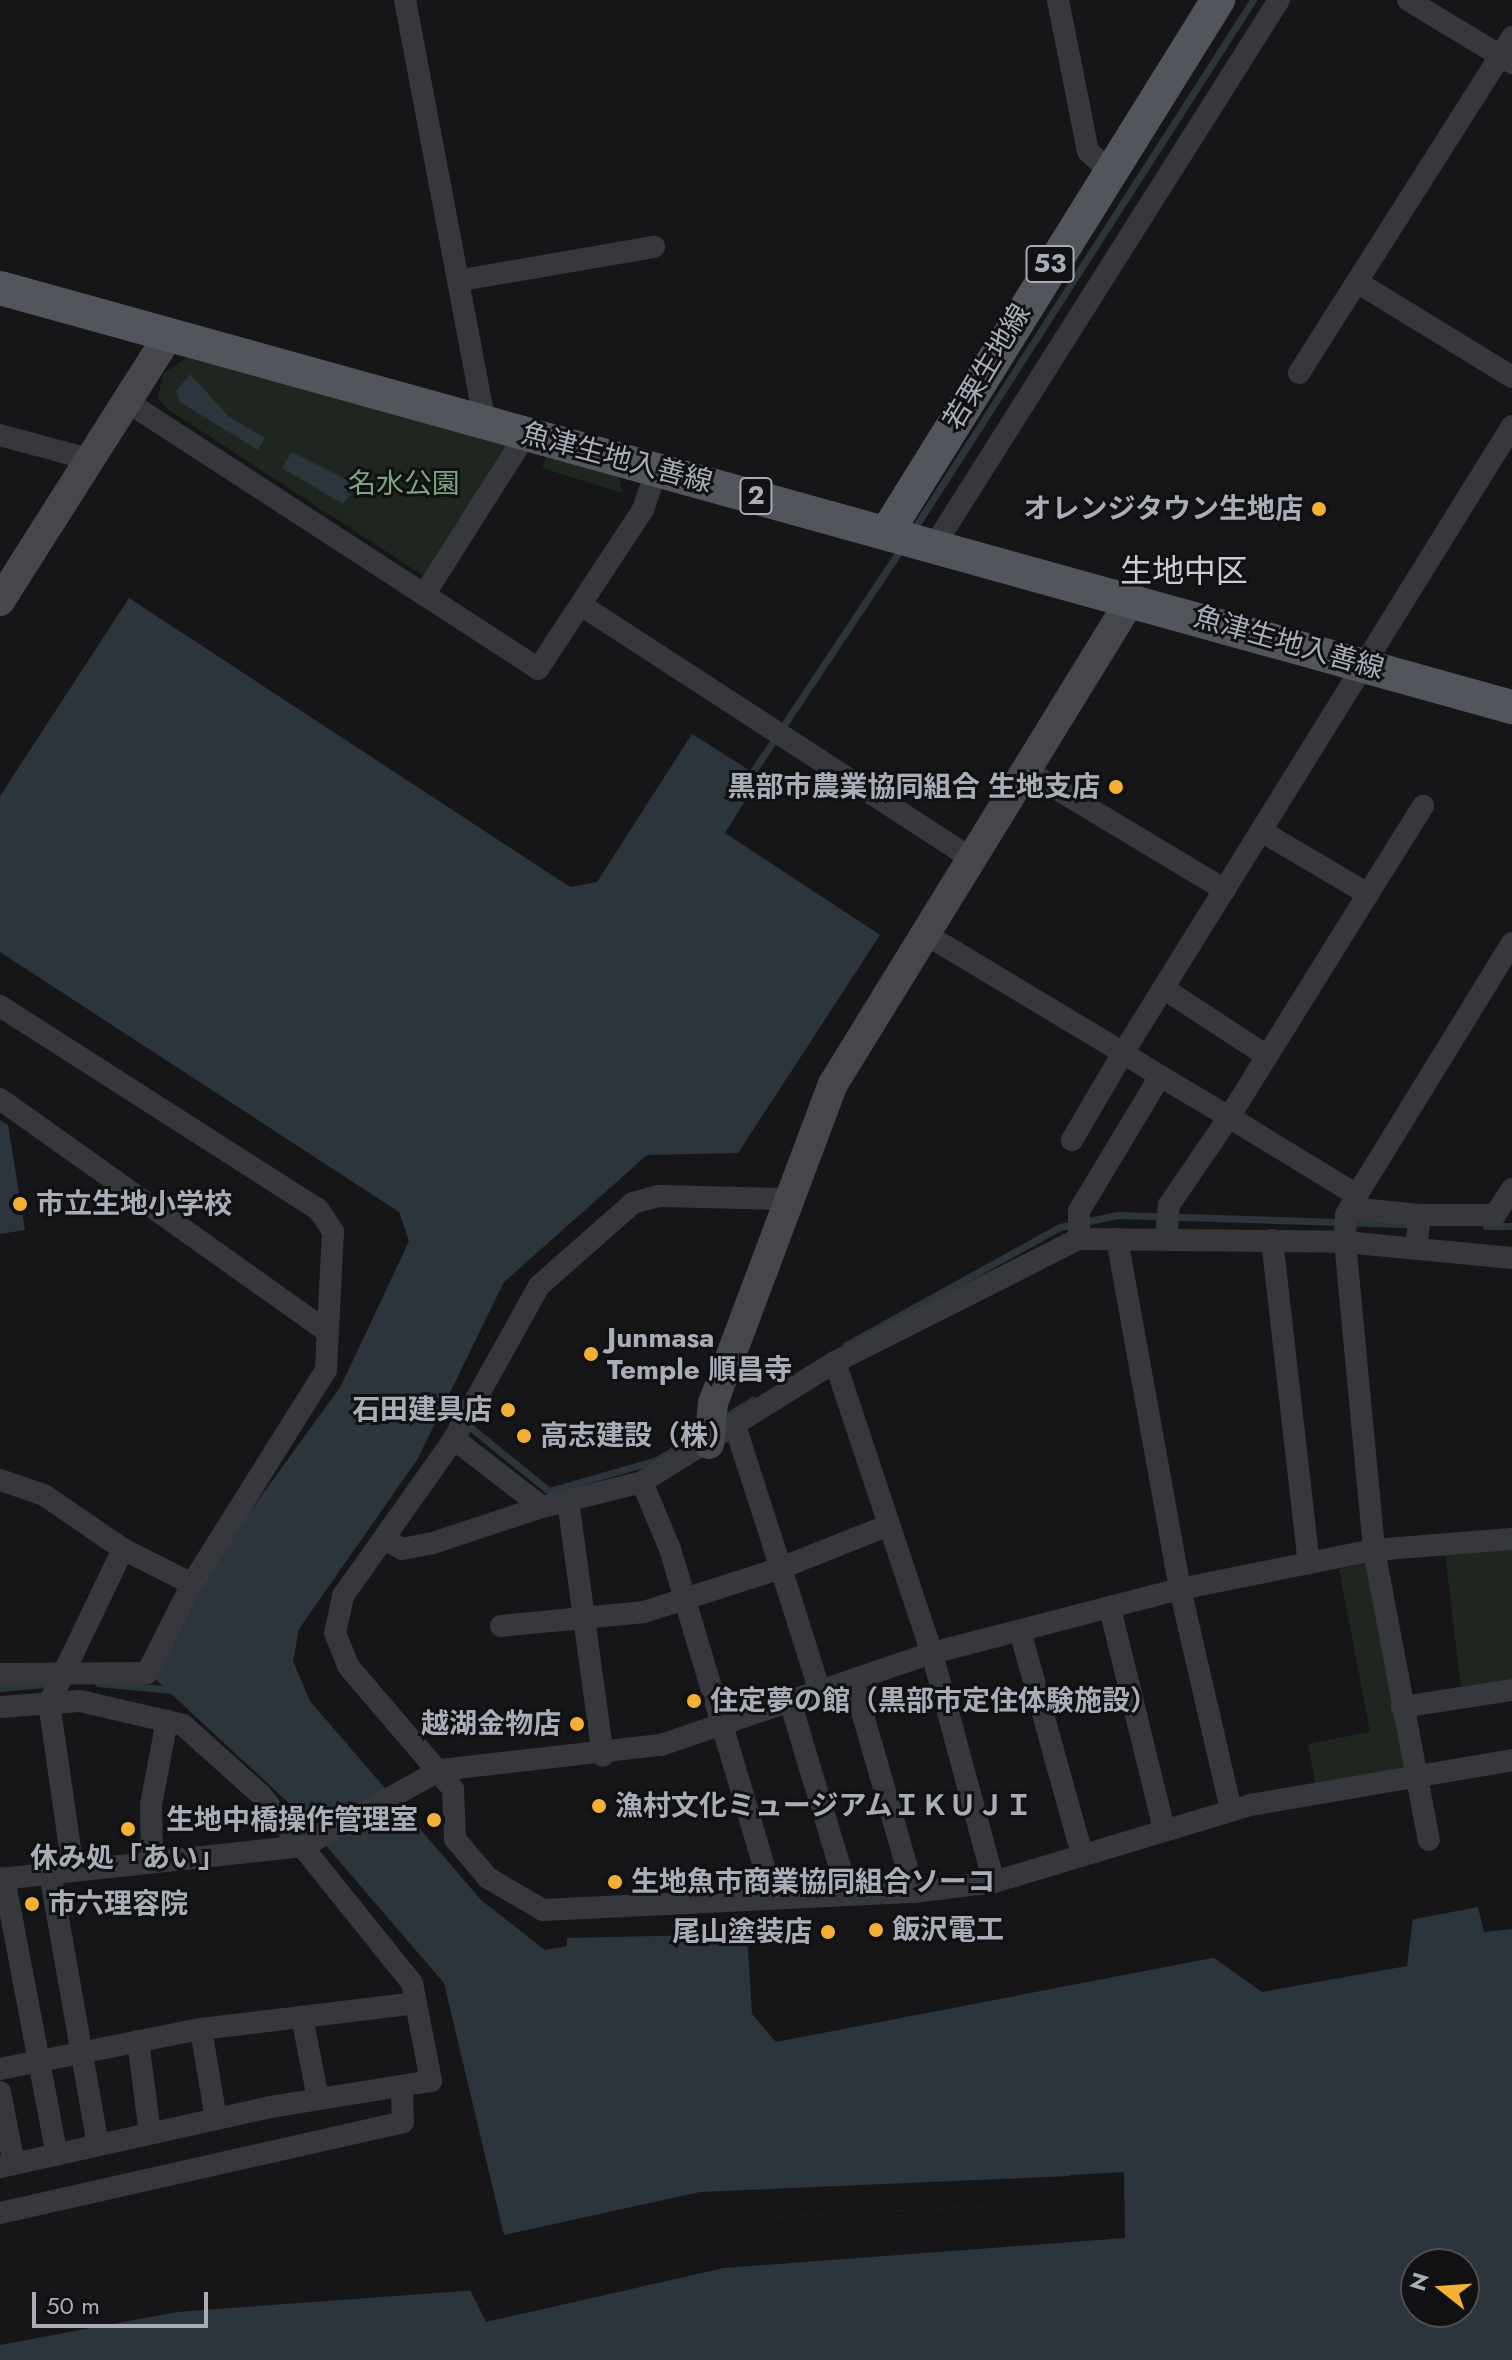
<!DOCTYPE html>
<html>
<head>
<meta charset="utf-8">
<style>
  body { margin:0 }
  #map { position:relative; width:1512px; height:2360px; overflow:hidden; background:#161618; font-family:Jost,"Noto Sans JP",sans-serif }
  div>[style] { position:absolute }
  .green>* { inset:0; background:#1e261f }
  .water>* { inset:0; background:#2c353c }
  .pier>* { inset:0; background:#161618 }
  .stream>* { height:7px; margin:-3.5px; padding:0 3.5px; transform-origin:3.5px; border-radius:3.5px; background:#2c353c }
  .street>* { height:22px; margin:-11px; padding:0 11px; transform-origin:11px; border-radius:11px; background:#37383d }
  .secondary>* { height:30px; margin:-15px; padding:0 15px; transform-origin:15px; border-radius:15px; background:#45474d }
  .primary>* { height:34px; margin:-17px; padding:0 17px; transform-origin:17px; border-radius:17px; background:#53555c }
  .dots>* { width:22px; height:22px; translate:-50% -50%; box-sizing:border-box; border:4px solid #111113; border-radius:50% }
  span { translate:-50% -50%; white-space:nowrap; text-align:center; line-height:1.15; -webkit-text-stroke:6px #111113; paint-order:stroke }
  .shield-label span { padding:2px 6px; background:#111113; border:2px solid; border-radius:6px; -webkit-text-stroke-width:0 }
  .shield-label { font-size:26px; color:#a8adb8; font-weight:700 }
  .street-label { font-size:28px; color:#a8adb8 }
  .park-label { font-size:28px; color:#7fa381 }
  .poi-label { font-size:28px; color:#a8adb8; font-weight:700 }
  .right { translate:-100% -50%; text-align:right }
  .left { translate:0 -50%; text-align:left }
  .quarter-label { font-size:32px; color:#c9ccd4 }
  .north { position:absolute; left:1400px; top:2248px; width:80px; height:80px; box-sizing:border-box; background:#111113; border:2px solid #4d4f55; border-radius:50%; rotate:287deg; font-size:22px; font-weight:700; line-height:32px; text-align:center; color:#a8adb8 }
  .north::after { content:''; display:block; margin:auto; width:28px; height:36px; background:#f2b134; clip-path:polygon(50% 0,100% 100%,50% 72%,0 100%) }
  .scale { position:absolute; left:32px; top:2292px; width:176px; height:36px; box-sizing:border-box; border:4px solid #a8adb8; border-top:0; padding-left:10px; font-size:24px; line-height:28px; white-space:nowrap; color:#a8adb8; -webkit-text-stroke:6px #111113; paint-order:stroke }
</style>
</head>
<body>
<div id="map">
  <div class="green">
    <i style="clip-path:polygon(190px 355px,509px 442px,425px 577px,166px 408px,158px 398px,163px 374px)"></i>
    <i style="clip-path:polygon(547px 454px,619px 474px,622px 493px,542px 468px)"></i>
    <i style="clip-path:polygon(1512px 1549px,1512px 1682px,1461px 1688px,1445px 1553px)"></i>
    <i style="clip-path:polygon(1368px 1563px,1407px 1771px,1316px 1788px,1308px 1744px,1370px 1732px,1339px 1569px)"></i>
  </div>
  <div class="water">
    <i style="clip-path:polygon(190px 374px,228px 416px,265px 438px,258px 450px,180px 402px,176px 391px)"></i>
    <i style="clip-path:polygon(292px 452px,346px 479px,354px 490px,343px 504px,282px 468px)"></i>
    <i style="clip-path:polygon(evenodd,129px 598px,570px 887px,597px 882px,692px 734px,760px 777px,725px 833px,880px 935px,738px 1153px,647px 1155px,504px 1282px,417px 1460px,299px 1629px,293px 1661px,310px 1701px,481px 1900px,545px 1950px,567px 1946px,567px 1938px,747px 1934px,752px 2014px,776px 2042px,1478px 1907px,1484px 1932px,1512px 1929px,1512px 2360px,0 2360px,0 2345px,177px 2312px,478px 2290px,732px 2219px,1066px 2202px,1070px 2176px,700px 2192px,504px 2235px,444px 1983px,291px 1805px,154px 1678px,217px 1557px,341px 1386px,409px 1241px,399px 1212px,0 952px,0 796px,129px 598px,1416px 2264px,1464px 2264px,1464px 2312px,1416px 2312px,1416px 2264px)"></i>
    <i style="clip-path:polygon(0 1120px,8px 1125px,25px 1230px,0 1234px)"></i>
  </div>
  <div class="pier">
    <i style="clip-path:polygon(1413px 1919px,1407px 1966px,1262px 1992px,1210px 1955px)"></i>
    <i style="clip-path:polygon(1124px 2172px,1125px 2238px,724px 2268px,486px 2322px,470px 2290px,732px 2219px,1066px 2202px,1070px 2175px)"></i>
  </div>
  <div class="stream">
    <i style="left:912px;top:532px;width:632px;rotate:-57.34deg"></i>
    <i style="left:748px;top:779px;width:280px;rotate:-56.4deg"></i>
    <i style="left:1486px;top:1226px;width:26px"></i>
    <i style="left:846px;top:1345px;width:244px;rotate:-28.9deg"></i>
    <i style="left:1060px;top:1227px;width:59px;rotate:-11.7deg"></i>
    <i style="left:1118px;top:1215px;width:292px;rotate:1.8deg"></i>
    <i style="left:719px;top:1421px;width:40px;rotate:-32deg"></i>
    <i style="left:470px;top:1427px;width:102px;rotate:39deg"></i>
    <i style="left:549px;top:1491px;width:112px;rotate:-16deg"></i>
    <i style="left:657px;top:1460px;width:53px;rotate:-31.9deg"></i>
    <i style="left:98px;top:1683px;width:75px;rotate:5.3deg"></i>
    <i style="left:0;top:1688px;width:46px;rotate:-5deg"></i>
  </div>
  <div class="street">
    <i style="left:405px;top:0;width:430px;rotate:79.3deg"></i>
    <i style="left:1058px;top:0;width:154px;rotate:78.8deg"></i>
    <i style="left:1088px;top:151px;width:28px;rotate:44deg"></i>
    <i style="left:1408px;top:0;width:122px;rotate:31.2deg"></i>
    <i style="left:462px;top:280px;width:195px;rotate:-9.8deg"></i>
    <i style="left:1357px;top:282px;width:182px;rotate:31.5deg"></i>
    <i style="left:1299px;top:373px;width:398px;rotate:-57.6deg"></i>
    <i style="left:129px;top:403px;width:488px;rotate:33deg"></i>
    <i style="left:538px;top:669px;width:191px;rotate:-56.6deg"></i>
    <i style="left:643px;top:510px;width:44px;rotate:-71.6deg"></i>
    <i style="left:0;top:435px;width:95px;rotate:15.2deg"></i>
    <i style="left:936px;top:543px;width:642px;rotate:-57.72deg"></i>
    <i style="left:424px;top:595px;width:191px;rotate:-57.6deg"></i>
    <i style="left:581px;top:605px;width:468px;rotate:33deg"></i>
    <i style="left:1027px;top:771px;width:231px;rotate:31deg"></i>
    <i style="left:1261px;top:831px;width:124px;rotate:30.5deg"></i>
    <i style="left:1368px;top:894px;width:263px;rotate:121.9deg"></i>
    <i style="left:1229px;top:1117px;width:150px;rotate:31.4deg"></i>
    <i style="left:1357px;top:1195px;width:23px;rotate:119deg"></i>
    <i style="left:1346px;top:1215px;width:27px;rotate:92deg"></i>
    <i style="left:1345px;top:1242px;width:309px;rotate:84.6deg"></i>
    <i style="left:1374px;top:1550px;width:295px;rotate:79.3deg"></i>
    <i style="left:1368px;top:894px;width:104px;rotate:-58deg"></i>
    <i style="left:927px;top:935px;width:229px;rotate:31deg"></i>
    <i style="left:1123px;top:1053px;width:101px;rotate:120.4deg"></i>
    <i style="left:1163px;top:988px;width:124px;rotate:33.2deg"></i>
    <i style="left:0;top:1006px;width:377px;rotate:32.6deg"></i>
    <i style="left:318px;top:1209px;width:27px;rotate:56deg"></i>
    <i style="left:333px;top:1231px;width:139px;rotate:92.9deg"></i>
    <i style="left:326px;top:1370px;width:252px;rotate:122.1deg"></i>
    <i style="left:192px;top:1584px;width:100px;rotate:116.8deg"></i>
    <i style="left:147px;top:1673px;width:147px;rotate:179.6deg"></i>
    <i style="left:1160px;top:1076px;width:80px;rotate:30.7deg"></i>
    <i style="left:1229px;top:1117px;width:107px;rotate:124.3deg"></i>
    <i style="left:1169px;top:1205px;width:32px;rotate:95deg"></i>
    <i style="left:0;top:1099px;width:402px;rotate:35.4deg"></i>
    <i style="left:1357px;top:1195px;width:296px;rotate:-58.4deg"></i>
    <i style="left:787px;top:1199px;width:128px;rotate:-178.7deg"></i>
    <i style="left:659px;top:1196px;width:27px;rotate:165deg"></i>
    <i style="left:633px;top:1203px;width:125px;rotate:138.6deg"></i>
    <i style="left:539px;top:1286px;width:175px;rotate:119.1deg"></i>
    <i style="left:454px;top:1439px;width:192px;rotate:125.3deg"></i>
    <i style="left:343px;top:1596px;width:38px;rotate:102deg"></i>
    <i style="left:335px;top:1633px;width:35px;rotate:68deg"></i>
    <i style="left:348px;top:1666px;width:162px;rotate:49.5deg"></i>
    <i style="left:453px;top:1789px;width:50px;rotate:87.7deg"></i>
    <i style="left:455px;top:1839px;width:51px;rotate:49.8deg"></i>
    <i style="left:488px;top:1878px;width:64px;rotate:30.2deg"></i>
    <i style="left:543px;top:1910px;width:371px;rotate:-2.8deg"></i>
    <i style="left:914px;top:1892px;width:81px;rotate:-7.1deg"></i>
    <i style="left:994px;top:1882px;width:267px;rotate:-16.7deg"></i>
    <i style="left:1250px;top:1805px;width:266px;rotate:-9.7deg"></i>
    <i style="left:1350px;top:1208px;width:70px;rotate:5.7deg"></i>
    <i style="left:1079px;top:1239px;width:28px;rotate:-90deg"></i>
    <i style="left:1079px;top:1211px;width:157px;rotate:-59deg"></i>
    <i style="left:1160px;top:1076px;width:44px;rotate:-148.1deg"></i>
    <i style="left:1123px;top:1053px;width:738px;rotate:-58.18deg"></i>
    <i style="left:1117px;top:1239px;width:356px;rotate:79.8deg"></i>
    <i style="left:1180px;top:1589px;width:227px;rotate:77deg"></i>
    <i style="left:1272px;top:1240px;width:325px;rotate:83.5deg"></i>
    <i style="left:1416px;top:1248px;width:33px;rotate:-83deg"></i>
    <i style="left:1420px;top:1215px;width:75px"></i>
    <i style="left:1495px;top:1215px;width:31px;rotate:-57deg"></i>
    <i style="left:835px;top:1362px;width:307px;rotate:71.6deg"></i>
    <i style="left:932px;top:1653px;width:237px;rotate:74.9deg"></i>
    <i style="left:735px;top:1426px;width:149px;rotate:72.1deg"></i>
    <i style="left:781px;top:1568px;width:116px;rotate:-21.7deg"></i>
    <i style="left:454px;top:1439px;width:111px;rotate:37.7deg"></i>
    <i style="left:542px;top:1507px;width:103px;rotate:-14deg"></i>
    <i style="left:642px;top:1482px;width:227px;rotate:-31.9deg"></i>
    <i style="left:835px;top:1362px;width:273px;rotate:-26.8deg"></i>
    <i style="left:1079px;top:1239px;width:266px;rotate:0.6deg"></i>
    <i style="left:1345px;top:1242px;width:168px;rotate:5.5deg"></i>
    <i style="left:0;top:1480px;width:46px;rotate:18.8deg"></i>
    <i style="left:44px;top:1495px;width:96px;rotate:34.4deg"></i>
    <i style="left:123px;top:1549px;width:77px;rotate:26.9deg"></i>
    <i style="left:642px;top:1482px;width:73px;rotate:67.3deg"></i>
    <i style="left:670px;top:1549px;width:363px;rotate:73.5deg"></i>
    <i style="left:568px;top:1501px;width:257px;rotate:82.2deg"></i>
    <i style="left:386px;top:1540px;width:18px;rotate:29deg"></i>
    <i style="left:402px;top:1549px;width:32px;rotate:-11deg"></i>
    <i style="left:433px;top:1543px;width:115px;rotate:-18.3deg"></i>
    <i style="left:1110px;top:1608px;width:228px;rotate:76.3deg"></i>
    <i style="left:501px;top:1626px;width:144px;rotate:-5.6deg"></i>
    <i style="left:644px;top:1612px;width:144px;rotate:-17.8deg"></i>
    <i style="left:781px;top:1568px;width:133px;rotate:72.5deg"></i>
    <i style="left:1020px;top:1631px;width:232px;rotate:74.5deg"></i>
    <i style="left:854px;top:1684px;width:216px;rotate:73.9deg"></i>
    <i style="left:791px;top:1705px;width:197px;rotate:73.2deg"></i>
    <i style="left:0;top:1707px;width:80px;rotate:-4.3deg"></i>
    <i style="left:80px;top:1701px;width:106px;rotate:13.1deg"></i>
    <i style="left:183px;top:1725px;width:103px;rotate:41.9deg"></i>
    <i style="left:260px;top:1794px;width:243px;rotate:51.2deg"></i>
    <i style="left:412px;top:1983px;width:100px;rotate:79deg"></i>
    <i style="left:431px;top:2081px;width:162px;rotate:170.8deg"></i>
    <i style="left:271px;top:2107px;width:278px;rotate:167.5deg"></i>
    <i style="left:1402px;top:1707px;width:111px;rotate:-8.8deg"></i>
    <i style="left:152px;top:1858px;width:53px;rotate:-91.1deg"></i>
    <i style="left:151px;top:1805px;width:86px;rotate:-79.3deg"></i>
    <i style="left:73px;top:1869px;width:168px;rotate:-98.2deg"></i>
    <i style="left:49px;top:1703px;width:171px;rotate:-64.3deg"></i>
    <i style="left:50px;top:1873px;width:276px;rotate:80deg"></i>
    <i style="left:4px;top:1878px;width:282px;rotate:79.2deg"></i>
    <i style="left:0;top:1879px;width:306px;rotate:-6.2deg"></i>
    <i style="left:304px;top:1846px;width:156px;rotate:-29.2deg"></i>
    <i style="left:440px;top:1770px;width:222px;rotate:-6.5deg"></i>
    <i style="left:661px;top:1745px;width:286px;rotate:-18.8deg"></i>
    <i style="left:932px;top:1653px;width:256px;rotate:-14.5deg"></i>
    <i style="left:1180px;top:1589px;width:198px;rotate:-11.4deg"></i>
    <i style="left:1374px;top:1550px;width:138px;rotate:-4.6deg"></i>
    <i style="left:138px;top:2041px;width:93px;rotate:82.6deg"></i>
    <i style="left:0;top:2069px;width:205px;rotate:-11.3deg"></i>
    <i style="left:0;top:2092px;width:73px;rotate:79deg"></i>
    <i style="left:318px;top:2098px;width:83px;rotate:-101.2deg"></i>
    <i style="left:302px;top:2017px;width:115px;rotate:-7deg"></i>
    <i style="left:216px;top:2119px;width:91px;rotate:-99.5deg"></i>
    <i style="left:201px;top:2029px;width:102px;rotate:-6.8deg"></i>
    <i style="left:0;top:2213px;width:413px;rotate:-12.7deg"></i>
    <i style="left:403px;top:2122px;width:36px;rotate:-92deg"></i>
  </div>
  <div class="secondary">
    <i style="left:0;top:601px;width:314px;rotate:-57.6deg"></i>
    <i style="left:709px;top:1444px;width:41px;rotate:-84.4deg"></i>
    <i style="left:713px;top:1403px;width:341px;rotate:-69.4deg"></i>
    <i style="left:833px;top:1084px;width:571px;rotate:-58.4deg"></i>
  </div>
  <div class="primary">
    <i style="left:0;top:288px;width:1569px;rotate:15.49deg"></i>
    <i style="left:887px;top:532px;width:627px;rotate:-58.11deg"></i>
  </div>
  <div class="dots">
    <i style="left:1319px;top:509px;background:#f2b134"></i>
    <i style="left:1116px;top:787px;background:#f2b134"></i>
    <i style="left:20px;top:1204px;background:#f2b134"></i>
    <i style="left:591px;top:1354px;background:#f2b134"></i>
    <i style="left:508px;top:1410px;background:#f2b134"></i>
    <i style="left:524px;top:1436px;background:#f2b134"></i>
    <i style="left:694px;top:1701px;background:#f2b134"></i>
    <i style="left:577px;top:1724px;background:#f2b134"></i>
    <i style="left:599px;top:1806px;background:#f2b134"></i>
    <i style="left:434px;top:1820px;background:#f2b134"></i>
    <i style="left:128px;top:1829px;background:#f2b134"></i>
    <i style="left:615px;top:1882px;background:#f2b134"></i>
    <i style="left:32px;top:1904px;background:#f2b134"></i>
    <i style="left:876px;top:1930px;background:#f2b134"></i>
    <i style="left:828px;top:1932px;background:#f2b134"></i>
  </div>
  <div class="shield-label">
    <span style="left:1050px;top:264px">53</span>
    <span style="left:756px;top:496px">2</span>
  </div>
  <div class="street-label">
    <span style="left:987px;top:367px;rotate:-59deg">若栗生地線</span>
    <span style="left:617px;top:458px;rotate:15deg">魚津生地入善線</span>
    <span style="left:1289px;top:643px;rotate:16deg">魚津生地入善線</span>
  </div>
  <div class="park-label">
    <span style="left:404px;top:484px">名水公園</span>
  </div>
  <div class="poi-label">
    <span class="right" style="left:1303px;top:509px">オレンジタウン生地店</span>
    <span class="right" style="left:1100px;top:787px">黒部市農業協同組合 生地支店</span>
    <span class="left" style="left:36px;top:1204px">市立生地小学校</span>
    <span class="left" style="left:607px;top:1354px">Junmasa<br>Temple 順昌寺</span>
    <span class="right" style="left:492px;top:1410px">石田建具店</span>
    <span class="left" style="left:540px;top:1436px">高志建設（株）</span>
    <span class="left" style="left:710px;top:1701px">住定夢の館（黒部市定住体験施設）</span>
    <span class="right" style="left:561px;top:1724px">越湖金物店</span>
    <span class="left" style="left:615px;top:1806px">漁村文化ミュージアムＩＫＵＪＩ</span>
    <span class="right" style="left:418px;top:1820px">生地中橋操作管理室</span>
    <span style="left:128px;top:1858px">休み処「あい」</span>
    <span class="left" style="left:631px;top:1882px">生地魚市商業協同組合ソーコ</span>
    <span class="left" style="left:48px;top:1904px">市六理容院</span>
    <span class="left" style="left:892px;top:1930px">飯沢電工</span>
    <span class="right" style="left:812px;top:1932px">尾山塗装店</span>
  </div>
  <div class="quarter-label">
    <span style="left:1184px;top:571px">生地中区</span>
  </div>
  <div class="north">N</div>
  <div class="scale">50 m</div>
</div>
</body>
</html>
